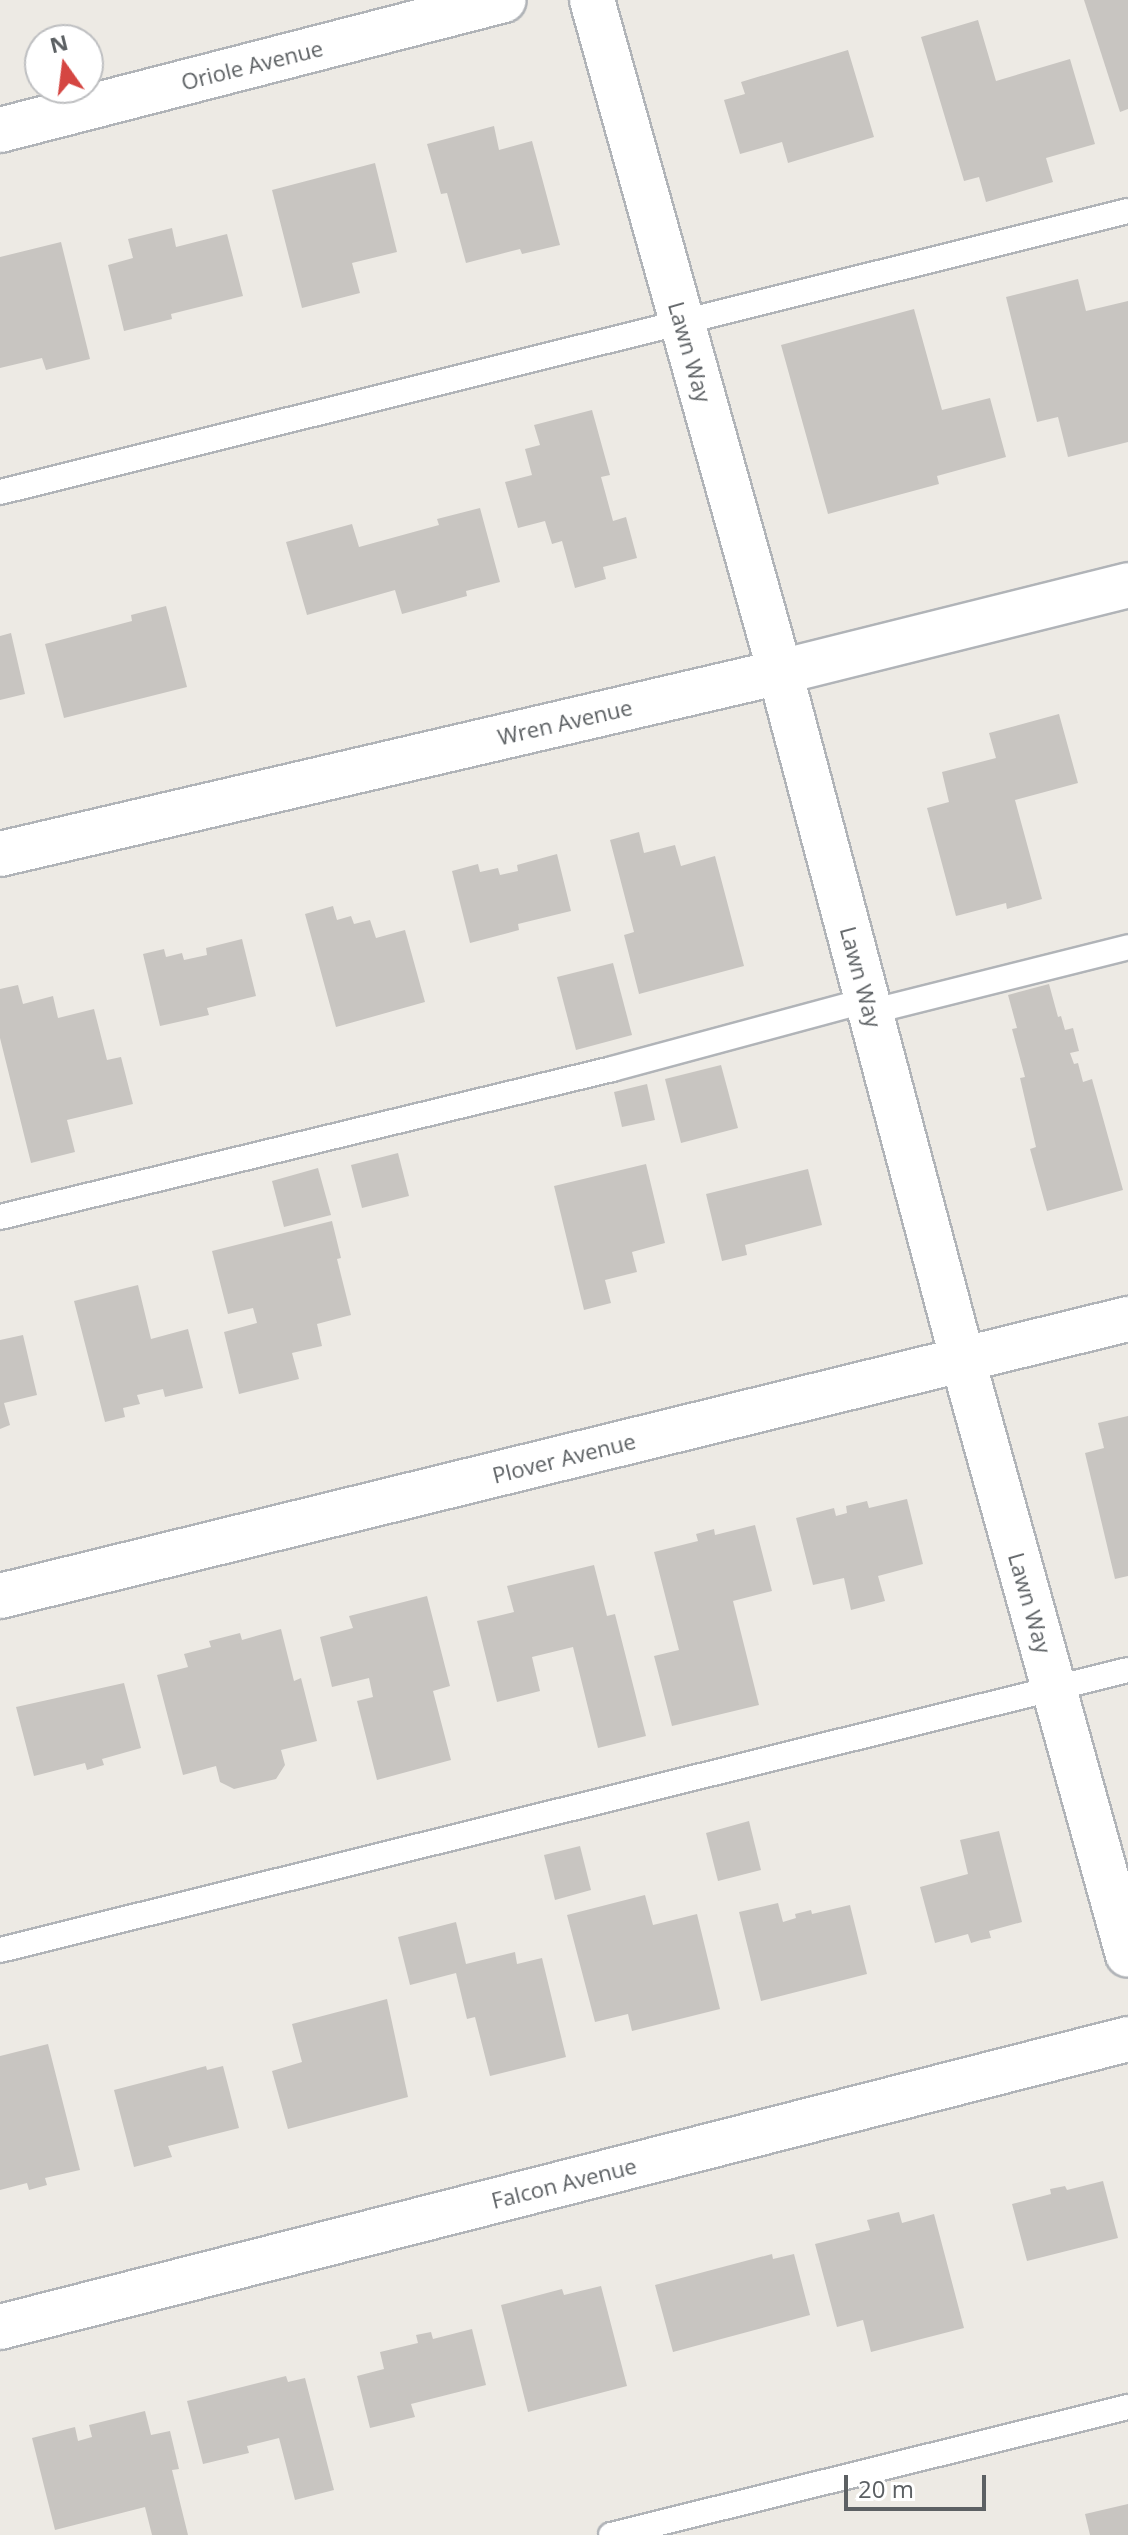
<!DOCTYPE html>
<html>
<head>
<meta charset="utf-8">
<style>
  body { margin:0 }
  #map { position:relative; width:1128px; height:2535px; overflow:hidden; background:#edeae4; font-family:"Open Sans",sans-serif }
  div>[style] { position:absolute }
  .building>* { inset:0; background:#c8c5c1 }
  .roads { filter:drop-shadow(2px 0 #b1b4b8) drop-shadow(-2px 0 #b1b4b8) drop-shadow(0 2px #b1b4b8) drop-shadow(0 -2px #b1b4b8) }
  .lane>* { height:24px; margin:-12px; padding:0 12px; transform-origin:12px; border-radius:12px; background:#fff }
  .street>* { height:44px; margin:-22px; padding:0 22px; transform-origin:22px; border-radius:22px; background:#fff }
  span { translate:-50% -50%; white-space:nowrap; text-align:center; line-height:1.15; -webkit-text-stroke:7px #fff; paint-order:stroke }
  .street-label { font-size:22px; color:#5c6063 }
  .north { position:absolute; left:24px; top:24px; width:80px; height:80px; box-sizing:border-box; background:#fff; border:2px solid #bebfc1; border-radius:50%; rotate:346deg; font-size:22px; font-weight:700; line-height:32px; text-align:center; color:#5c6063 }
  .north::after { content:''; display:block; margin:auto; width:28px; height:36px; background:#d54642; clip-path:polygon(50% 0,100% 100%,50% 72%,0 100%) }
  .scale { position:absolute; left:844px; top:2475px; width:142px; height:36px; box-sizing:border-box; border:4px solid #5c6063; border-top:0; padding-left:10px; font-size:24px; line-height:28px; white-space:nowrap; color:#5c6063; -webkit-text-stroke:6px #fff; paint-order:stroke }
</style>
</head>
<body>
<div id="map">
  <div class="building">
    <i style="clip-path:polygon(1084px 0,1128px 0,1128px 109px,1120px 112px)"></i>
    <i style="clip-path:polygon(978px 20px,996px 81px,1070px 59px,1095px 144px,1046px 158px,1053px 182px,986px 202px,979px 177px,964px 181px,921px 37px)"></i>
    <i style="clip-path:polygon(848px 50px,874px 137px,788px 163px,782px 142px,740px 154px,724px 100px,745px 94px,741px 82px)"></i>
    <i style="clip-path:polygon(494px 126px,499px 150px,532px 141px,560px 245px,522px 254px,520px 249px,466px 263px,447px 193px,441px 194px,427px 144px)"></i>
    <i style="clip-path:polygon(375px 163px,397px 252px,352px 263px,360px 293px,302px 308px,272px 190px)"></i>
    <i style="clip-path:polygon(172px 228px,176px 247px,227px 234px,243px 296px,171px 314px,172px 319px,124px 331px,108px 265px,133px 258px,128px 239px)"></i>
    <i style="clip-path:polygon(61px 242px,90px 359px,46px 370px,42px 358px,0 368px,0 257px)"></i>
    <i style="clip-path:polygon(1078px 279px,1086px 311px,1128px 301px,1128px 442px,1068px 457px,1058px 417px,1037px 422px,1006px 297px)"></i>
    <i style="clip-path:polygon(914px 309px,942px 410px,990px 398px,1006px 457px,937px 476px,939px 484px,828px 514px,781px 345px)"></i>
    <i style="clip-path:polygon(592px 410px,610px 475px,601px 477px,613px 521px,626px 517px,637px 558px,603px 567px,606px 579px,575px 588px,562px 541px,552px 544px,545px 521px,518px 528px,505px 482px,532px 475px,525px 449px,540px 445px,534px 425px)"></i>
    <i style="clip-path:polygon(480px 508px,500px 582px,466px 591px,467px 596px,402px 614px,395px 590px,307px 615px,286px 542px,352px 524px,359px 547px,439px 525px,437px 519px)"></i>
    <i style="clip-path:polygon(166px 606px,187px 687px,64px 718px,45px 644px,132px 621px,131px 615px)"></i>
    <i style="clip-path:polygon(11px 633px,25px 694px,0 700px,0 636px)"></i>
    <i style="clip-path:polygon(1059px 714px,1078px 783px,1015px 800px,1042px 899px,1007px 909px,1006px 903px,956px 916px,927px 808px,949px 802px,942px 772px,996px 758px,989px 733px)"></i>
    <i style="clip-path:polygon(639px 832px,644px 853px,675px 845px,681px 866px,715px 856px,744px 966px,639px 994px,624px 935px,634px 932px,610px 840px)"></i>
    <i style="clip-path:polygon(557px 854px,571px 911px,518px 924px,519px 930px,470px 943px,452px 871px,478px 864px,480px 872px,498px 868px,500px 875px,518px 871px,517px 865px)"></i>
    <i style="clip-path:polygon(333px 906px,337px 920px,351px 916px,354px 924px,370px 920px,376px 938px,405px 930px,425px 1002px,336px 1027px,305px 914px)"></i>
    <i style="clip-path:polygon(242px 939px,256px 996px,207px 1008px,209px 1015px,160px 1026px,143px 954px,164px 949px,166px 957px,182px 953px,184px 960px,207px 955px,206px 948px)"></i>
    <i style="clip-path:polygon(613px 963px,632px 1035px,576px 1050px,557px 977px)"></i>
    <i style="clip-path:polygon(1049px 984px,1058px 1017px,1061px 1016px,1065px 1030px,1073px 1028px,1079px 1051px,1070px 1053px,1074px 1064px,1078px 1063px,1083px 1082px,1092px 1079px,1123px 1190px,1047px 1211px,1030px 1149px,1036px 1147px,1020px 1078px,1025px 1077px,1012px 1029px,1017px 1028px,1008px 995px)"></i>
    <i style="clip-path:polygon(18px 985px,23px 1004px,53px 996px,58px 1018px,94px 1009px,107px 1060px,121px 1057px,133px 1104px,67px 1120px,75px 1152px,31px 1163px,0 1038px,0 989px)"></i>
    <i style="clip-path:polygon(721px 1065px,738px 1128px,681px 1143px,665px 1079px)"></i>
    <i style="clip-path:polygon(647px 1084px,655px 1120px,622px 1127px,614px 1092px)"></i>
    <i style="clip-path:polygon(398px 1153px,409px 1196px,362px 1208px,351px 1165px)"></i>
    <i style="clip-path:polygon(646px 1164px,665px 1243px,632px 1252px,637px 1272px,605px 1280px,611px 1303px,584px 1310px,554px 1186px)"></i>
    <i style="clip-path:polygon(318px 1168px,331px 1215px,284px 1227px,272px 1181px)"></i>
    <i style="clip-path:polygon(808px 1169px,822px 1225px,745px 1245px,747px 1255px,722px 1261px,706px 1194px)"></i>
    <i style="clip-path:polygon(332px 1221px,341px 1258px,337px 1259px,351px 1315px,317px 1324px,322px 1346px,292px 1353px,299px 1379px,239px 1394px,224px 1332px,257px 1323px,253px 1308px,228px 1314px,212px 1251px)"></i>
    <i style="clip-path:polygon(138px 1285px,151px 1339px,188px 1329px,203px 1388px,165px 1397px,163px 1389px,137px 1395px,140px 1404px,123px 1408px,125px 1417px,105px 1422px,74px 1301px)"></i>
    <i style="clip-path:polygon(23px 1335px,37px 1395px,4px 1403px,10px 1425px,0 1429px,0 1340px)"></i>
    <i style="clip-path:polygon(1128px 1416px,1128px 1576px,1115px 1579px,1085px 1453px,1104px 1448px,1098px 1423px)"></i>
    <i style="clip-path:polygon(907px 1499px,923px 1564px,878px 1576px,885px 1601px,851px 1610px,844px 1578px,813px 1585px,796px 1518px,834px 1508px,836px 1516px,847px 1513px,846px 1506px,867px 1501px,869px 1508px)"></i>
    <i style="clip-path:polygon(755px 1525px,772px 1591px,733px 1601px,759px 1705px,672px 1726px,654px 1656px,679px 1650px,654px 1552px,698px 1541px,696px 1534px,714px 1529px,715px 1535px)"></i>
    <i style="clip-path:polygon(594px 1565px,607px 1616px,615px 1614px,646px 1736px,598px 1748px,573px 1647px,532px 1657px,540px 1691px,497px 1702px,477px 1621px,514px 1612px,507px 1586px)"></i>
    <i style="clip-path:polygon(427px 1596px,450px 1686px,433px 1691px,451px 1760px,377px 1780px,357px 1701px,373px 1697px,369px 1678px,332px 1687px,320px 1637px,353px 1628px,349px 1616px)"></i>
    <i style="clip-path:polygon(281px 1629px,294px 1681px,301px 1678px,317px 1741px,281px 1750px,285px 1765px,276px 1779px,234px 1789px,220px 1782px,216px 1766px,183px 1775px,157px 1675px,188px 1667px,184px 1654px,211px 1647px,209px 1641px,240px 1633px,242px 1640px)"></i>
    <i style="clip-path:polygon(124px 1683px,141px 1748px,102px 1759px,104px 1765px,87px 1770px,85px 1763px,34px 1776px,16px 1707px)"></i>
    <i style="clip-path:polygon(749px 1821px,761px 1870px,718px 1881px,706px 1833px)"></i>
    <i style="clip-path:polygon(999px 1831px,1022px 1922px,989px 1931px,991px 1938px,981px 1940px,971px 1943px,968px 1934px,935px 1943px,920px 1887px,968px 1874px,960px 1840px)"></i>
    <i style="clip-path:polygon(580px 1846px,591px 1890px,555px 1900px,544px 1855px)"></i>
    <i style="clip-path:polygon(645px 1895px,653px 1925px,697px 1914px,720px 2009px,632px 2031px,628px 2014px,595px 2022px,567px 1915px)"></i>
    <i style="clip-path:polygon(778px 1903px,783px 1922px,796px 1918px,795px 1914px,811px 1910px,812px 1914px,850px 1905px,867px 1974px,761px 2001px,739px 1912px)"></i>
    <i style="clip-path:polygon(456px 1922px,466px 1964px,515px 1952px,517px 1964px,542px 1958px,566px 2057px,490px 2076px,475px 2017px,467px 2019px,456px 1973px,410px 1985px,398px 1937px)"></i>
    <i style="clip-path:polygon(387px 1999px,408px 2097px,288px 2129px,272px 2071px,302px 2062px,292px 2024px)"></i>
    <i style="clip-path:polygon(48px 2044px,80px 2170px,45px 2178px,47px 2185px,29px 2190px,27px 2183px,0 2190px,0 2056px)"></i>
    <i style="clip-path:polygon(206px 2066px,207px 2070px,223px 2066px,239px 2128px,168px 2146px,172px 2157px,134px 2167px,114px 2090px)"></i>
    <i style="clip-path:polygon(1103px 2181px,1118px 2238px,1027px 2261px,1012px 2204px,1051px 2194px,1050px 2189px,1065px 2186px,1067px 2190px)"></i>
    <i style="clip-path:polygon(899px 2212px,902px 2223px,934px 2214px,964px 2328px,871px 2352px,863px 2320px,837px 2327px,815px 2244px,870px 2230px,867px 2220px)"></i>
    <i style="clip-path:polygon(772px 2254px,773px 2259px,794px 2254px,810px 2315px,673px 2352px,655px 2285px)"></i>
    <i style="clip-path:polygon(601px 2286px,627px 2386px,528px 2412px,501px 2305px,562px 2289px,564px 2295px)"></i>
    <i style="clip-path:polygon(472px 2329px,486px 2385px,411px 2404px,415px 2417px,370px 2428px,357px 2376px,384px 2369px,380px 2352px,418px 2343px,416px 2335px,431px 2332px,433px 2339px)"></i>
    <i style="clip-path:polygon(286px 2376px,288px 2382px,305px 2378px,334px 2490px,295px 2500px,279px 2438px,247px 2446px,249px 2453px,203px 2464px,187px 2401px)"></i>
    <i style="clip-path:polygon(145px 2411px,151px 2435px,170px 2431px,179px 2469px,172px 2470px,188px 2535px,152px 2535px,145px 2507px,55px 2530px,32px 2438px,75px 2427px,78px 2441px,92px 2437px,89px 2425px)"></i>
    <i style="clip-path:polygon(1128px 2504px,1128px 2535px,1090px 2535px,1085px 2514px)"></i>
  </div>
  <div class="roads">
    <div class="lane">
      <i style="left:0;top:492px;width:1162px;rotate:-13.99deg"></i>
      <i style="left:870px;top:1012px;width:266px;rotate:-14.1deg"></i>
      <i style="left:0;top:1217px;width:630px;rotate:-13.59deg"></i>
      <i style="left:612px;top:1069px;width:264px;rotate:-15.1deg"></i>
      <i style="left:0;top:1950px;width:1162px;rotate:-13.94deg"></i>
      <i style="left:611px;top:2535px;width:533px;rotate:-13.91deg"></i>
    </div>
    <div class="street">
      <i style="left:592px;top:0;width:698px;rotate:74.37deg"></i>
      <i style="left:780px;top:672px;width:713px;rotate:75.13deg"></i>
      <i style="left:963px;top:1361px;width:616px;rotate:74.48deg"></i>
      <i style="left:0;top:130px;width:520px;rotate:-14.46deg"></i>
      <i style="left:0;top:854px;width:801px;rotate:-13.13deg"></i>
      <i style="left:780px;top:672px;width:359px;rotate:-14deg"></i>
      <i style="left:0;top:1596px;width:1162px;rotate:-13.8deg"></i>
      <i style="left:0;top:2327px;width:1164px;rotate:-14.32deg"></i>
    </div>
  </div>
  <div class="street-label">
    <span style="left:252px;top:65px;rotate:-14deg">Oriole Avenue</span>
    <span style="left:690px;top:352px;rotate:74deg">Lawn Way</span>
    <span style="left:565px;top:722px;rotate:-13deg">Wren Avenue</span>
    <span style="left:861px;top:977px;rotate:75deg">Lawn Way</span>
    <span style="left:564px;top:1458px;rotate:-14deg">Plover Avenue</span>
    <span style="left:1030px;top:1603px;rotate:74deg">Lawn Way</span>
    <span style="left:564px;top:2183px;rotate:-14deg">Falcon Avenue</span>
  </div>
  <div class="north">N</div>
  <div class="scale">20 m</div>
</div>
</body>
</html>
